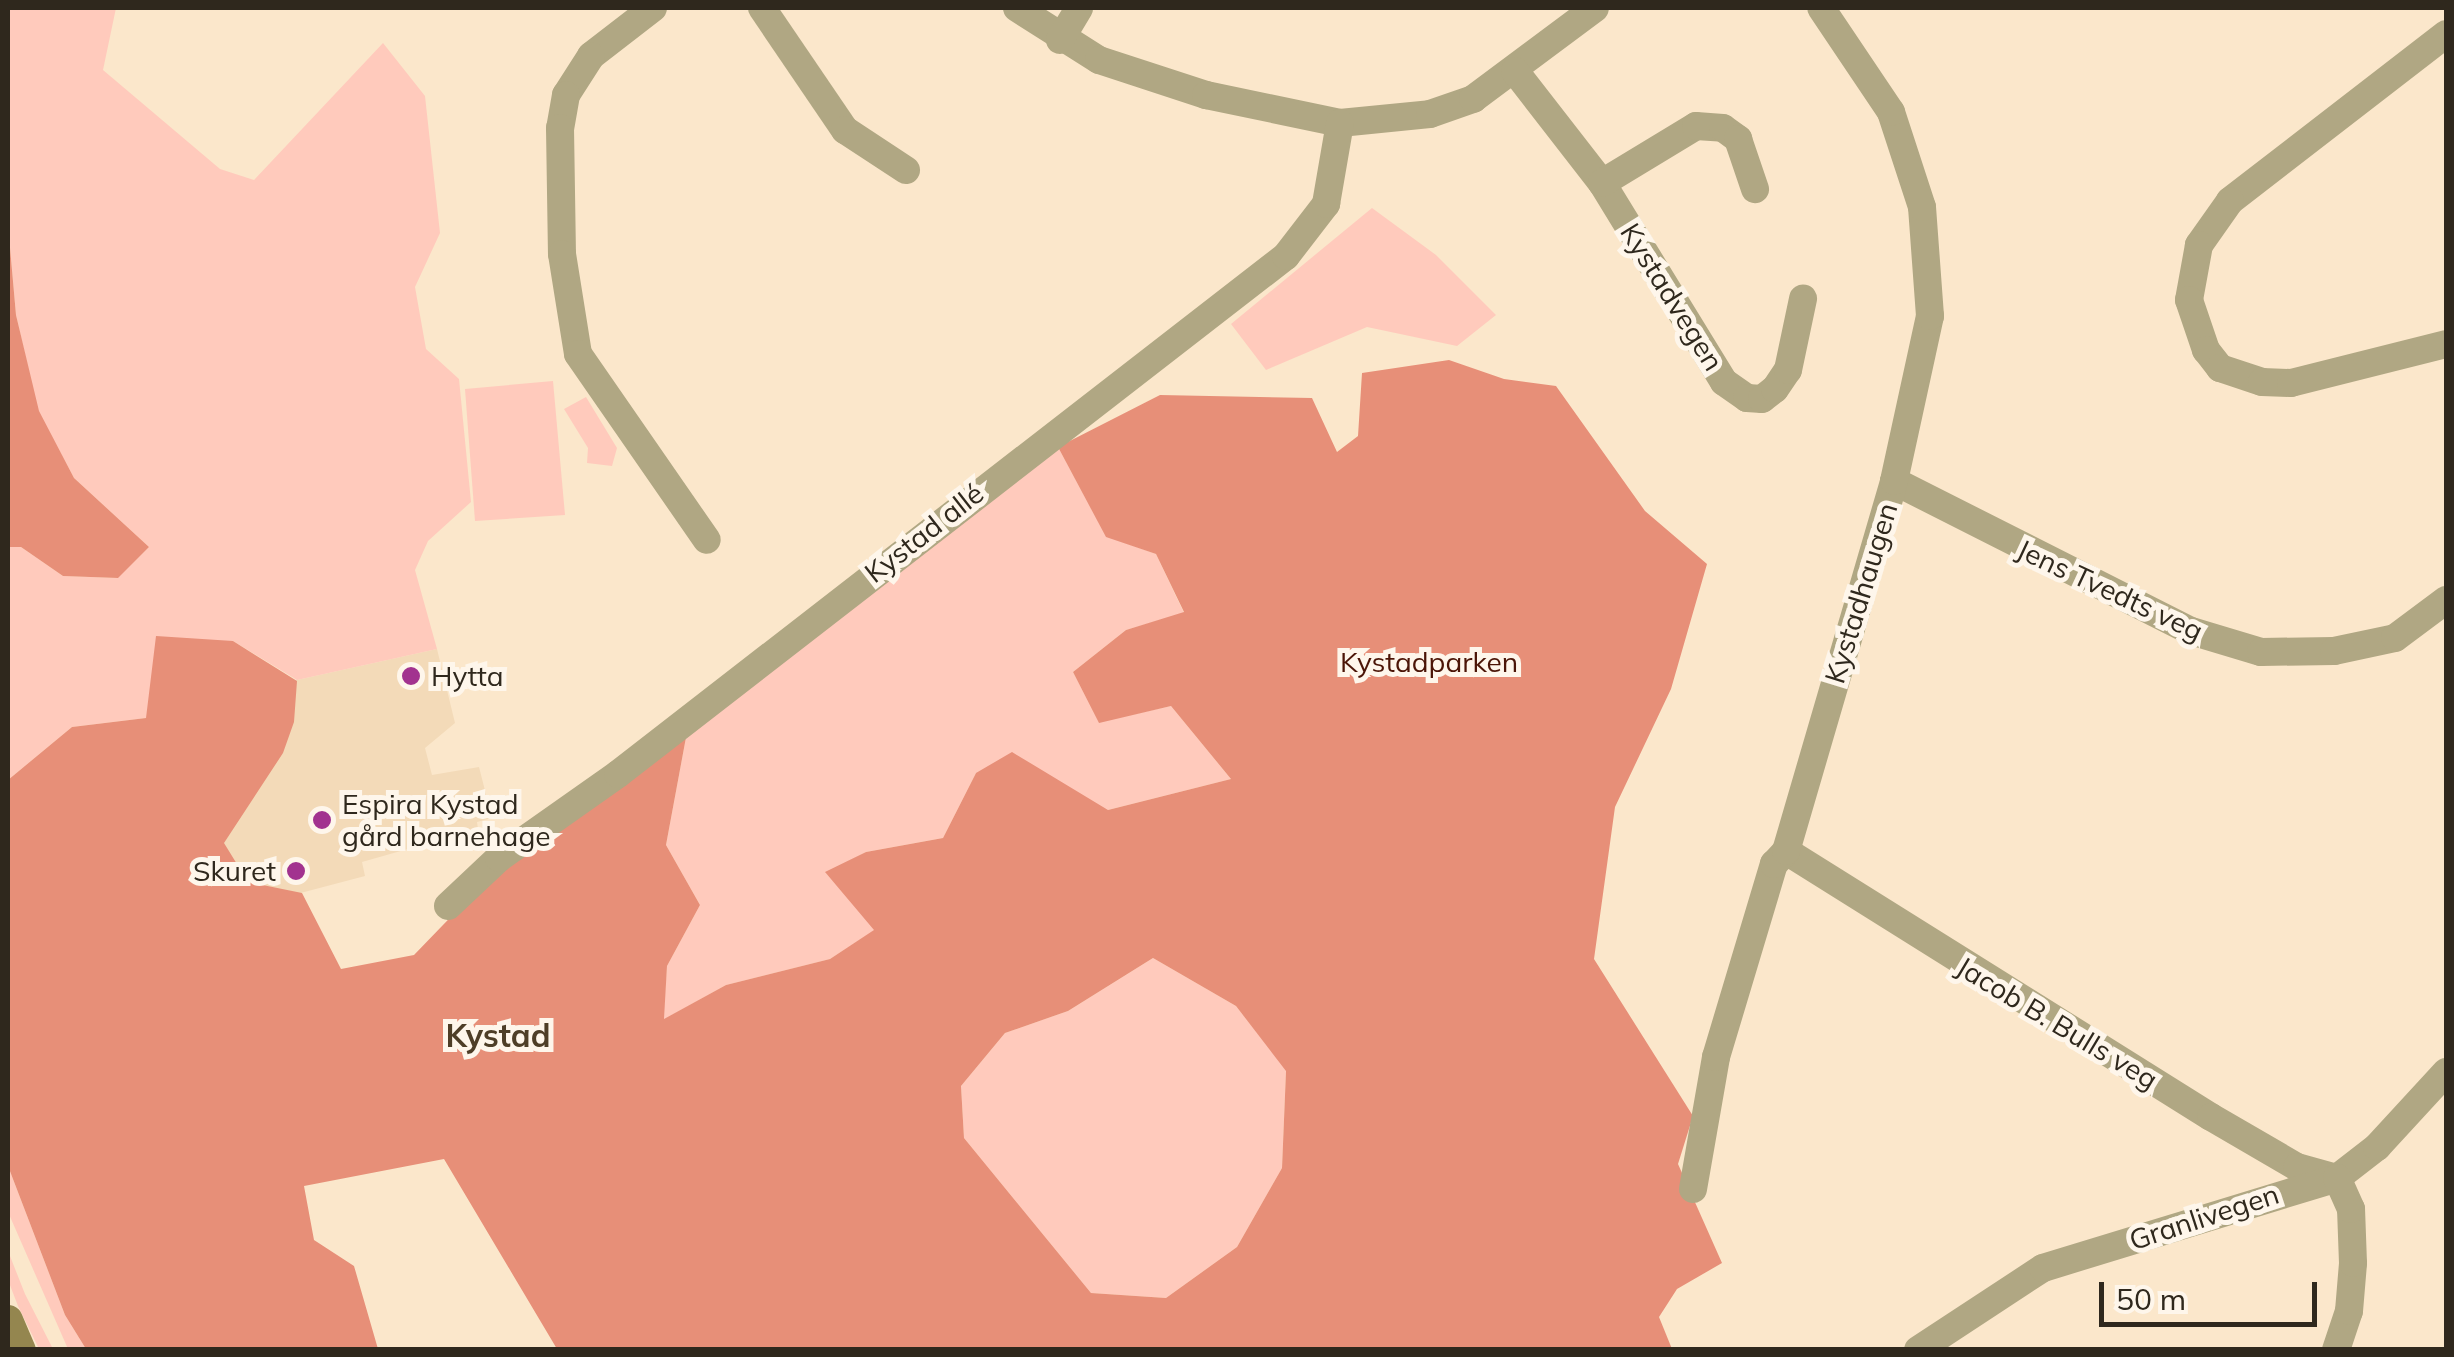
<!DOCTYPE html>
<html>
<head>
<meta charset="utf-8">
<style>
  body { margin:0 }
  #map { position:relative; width:2454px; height:1357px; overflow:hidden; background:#fbe7cb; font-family:Mulish,sans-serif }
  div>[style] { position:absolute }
  .built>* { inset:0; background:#f3dab8 }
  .green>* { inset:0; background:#ffcabc }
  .forest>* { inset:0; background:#e78f78 }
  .minor>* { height:28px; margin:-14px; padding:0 14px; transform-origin:14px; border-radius:14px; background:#b0a783 }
  .secondary>* { height:30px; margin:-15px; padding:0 15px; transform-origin:15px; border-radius:15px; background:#94864f }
  .dots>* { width:28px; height:28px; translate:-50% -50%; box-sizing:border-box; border:5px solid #fef6eb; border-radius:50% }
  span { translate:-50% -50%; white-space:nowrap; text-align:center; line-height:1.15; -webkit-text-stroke:10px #fef6eb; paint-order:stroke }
  .street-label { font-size:28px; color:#2f281d }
  .park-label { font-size:28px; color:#4b1507 }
  .poi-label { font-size:28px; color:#2f281d }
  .left { translate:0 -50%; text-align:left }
  .right { translate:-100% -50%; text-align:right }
  .quarter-label { font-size:32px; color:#4e3e27; font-weight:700 }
  .frame { position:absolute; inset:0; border:10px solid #2f281d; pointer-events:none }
  .scale { position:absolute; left:2099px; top:1282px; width:218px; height:45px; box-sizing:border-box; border:5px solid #2f281d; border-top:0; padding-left:12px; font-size:30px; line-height:35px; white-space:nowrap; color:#2f281d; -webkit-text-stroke:8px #fef6eb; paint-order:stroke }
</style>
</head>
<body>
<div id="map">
  <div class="built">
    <i style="clip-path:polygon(437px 649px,455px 723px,425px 748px,432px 775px,479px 767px,492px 818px,477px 822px,478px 829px,362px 862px,365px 876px,293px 895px,300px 948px,173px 791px,189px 715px,297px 680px)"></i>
  </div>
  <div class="green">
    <i style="clip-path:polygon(8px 8px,116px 8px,103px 70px,220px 169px,254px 180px,383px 43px,425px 96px,440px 233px,415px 287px,426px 349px,459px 379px,471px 502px,428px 541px,415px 570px,437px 649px,297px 680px,233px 641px,146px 718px,72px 727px,8px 780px,8px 547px,21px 547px,63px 576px,117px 578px,149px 547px,74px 478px,38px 411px,16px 315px,8px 225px)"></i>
    <i style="clip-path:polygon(1372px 208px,1436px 255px,1496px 315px,1457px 346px,1367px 327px,1266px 370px,1231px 324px)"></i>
    <i style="clip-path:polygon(553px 381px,565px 515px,475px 521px,465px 389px)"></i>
    <i style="clip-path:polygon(586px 397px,617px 448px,612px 466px,587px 463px,588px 448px,564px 409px)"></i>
    <i style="clip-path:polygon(1058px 447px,1106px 536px,1156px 554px,1184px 613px,1126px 630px,1073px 672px,1099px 722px,1171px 706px,1231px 779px,1108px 810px,976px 773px,943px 838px,866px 852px,826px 873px,875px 930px,830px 959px,726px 985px,663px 1020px,667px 966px,700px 905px,666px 845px,687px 732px)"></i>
    <i style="clip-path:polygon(1153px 958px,1236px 1006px,1286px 1070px,1282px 1168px,1237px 1247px,1166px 1298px,1091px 1293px,964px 1138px,961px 1086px,1005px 1033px,1068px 1011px)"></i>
    <i style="clip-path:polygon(8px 1166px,65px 1315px,86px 1349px,68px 1349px,8px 1212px)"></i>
    <i style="clip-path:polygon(8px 1251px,25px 1294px,53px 1349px,39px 1349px,18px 1306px,8px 1280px)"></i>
  </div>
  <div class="forest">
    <i style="clip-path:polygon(8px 225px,16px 315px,39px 411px,74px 478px,149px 547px,118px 578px,63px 576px,21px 547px,8px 547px)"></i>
    <i style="clip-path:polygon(evenodd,1449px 360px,1504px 379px,1556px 386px,1645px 511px,1707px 564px,1671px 689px,1615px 807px,1594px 959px,1693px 1116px,1678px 1164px,1722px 1263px,1677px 1289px,1659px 1317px,1672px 1349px,557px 1349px,444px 1159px,304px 1186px,314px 1240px,354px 1266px,378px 1349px,86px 1349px,65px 1315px,8px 1166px,8px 780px,72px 727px,146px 718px,156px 636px,233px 641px,297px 681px,294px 722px,283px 753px,224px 843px,248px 882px,302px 893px,341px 969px,414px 955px,471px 896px,687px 732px,666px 845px,700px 905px,667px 966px,664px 1019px,726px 985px,830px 959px,874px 930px,825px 872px,866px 852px,943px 838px,976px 773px,1012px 752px,1108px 810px,1231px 779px,1171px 706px,1099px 723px,1073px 672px,1126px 630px,1184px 612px,1156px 554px,1106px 537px,1058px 447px,1160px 395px,1312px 398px,1337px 452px,1358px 436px,1362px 373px,1449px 360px,1153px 958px,1236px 1006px,1286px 1071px,1282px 1168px,1237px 1247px,1166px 1298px,1091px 1293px,964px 1138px,961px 1086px,1005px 1033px,1068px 1011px,1153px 958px)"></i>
  </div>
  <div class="minor">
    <i style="left:653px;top:8px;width:78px;rotate:142.3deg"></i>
    <i style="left:591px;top:56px;width:46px;rotate:122.7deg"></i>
    <i style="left:566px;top:95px;width:34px;rotate:100deg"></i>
    <i style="left:560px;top:128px;width:126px;rotate:89.1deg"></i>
    <i style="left:562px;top:254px;width:101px;rotate:80.9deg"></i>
    <i style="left:578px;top:354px;width:226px;rotate:55.3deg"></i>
    <i style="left:762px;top:8px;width:148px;rotate:55.8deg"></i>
    <i style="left:845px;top:130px;width:73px;rotate:33.3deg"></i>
    <i style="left:1017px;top:8px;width:97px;rotate:32.4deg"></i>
    <i style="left:1099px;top:60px;width:113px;rotate:18.1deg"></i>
    <i style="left:1206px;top:95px;width:137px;rotate:11.8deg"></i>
    <i style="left:1340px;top:123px;width:90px;rotate:-5.7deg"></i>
    <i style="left:1430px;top:114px;width:46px;rotate:-19.2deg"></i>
    <i style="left:1473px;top:99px;width:152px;rotate:-36.7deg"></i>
    <i style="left:2446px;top:34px;width:273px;rotate:142.3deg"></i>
    <i style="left:2230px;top:201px;width:54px;rotate:125.2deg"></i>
    <i style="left:2199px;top:245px;width:56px;rotate:100.3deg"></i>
    <i style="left:2189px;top:300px;width:53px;rotate:71.2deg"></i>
    <i style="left:2206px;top:350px;width:23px;rotate:52deg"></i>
    <i style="left:2220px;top:368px;width:44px;rotate:18.4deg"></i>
    <i style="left:2262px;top:382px;width:29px;rotate:2deg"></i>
    <i style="left:2291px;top:383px;width:160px;rotate:-14.1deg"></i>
    <i style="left:1060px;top:40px;width:37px;rotate:-59deg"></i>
    <i style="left:1515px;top:71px;width:142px;rotate:52.2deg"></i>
    <i style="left:1602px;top:183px;width:233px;rotate:58.5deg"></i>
    <i style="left:1724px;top:382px;width:28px;rotate:35deg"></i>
    <i style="left:1747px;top:398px;width:15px;rotate:4deg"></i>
    <i style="left:1762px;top:399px;width:16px;rotate:-38deg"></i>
    <i style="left:1775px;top:389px;width:23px;rotate:-56deg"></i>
    <i style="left:1788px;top:370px;width:73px;rotate:-78.1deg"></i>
    <i style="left:1602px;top:183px;width:110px;rotate:-31.2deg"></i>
    <i style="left:1696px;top:126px;width:27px;rotate:4deg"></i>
    <i style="left:1723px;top:128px;width:19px;rotate:36deg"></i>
    <i style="left:1738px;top:139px;width:53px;rotate:71.2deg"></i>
    <i style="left:1894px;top:481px;width:333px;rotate:26.8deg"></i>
    <i style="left:2191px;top:631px;width:73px;rotate:16.7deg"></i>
    <i style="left:2261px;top:652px;width:73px;rotate:-0.8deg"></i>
    <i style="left:2334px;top:651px;width:62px;rotate:-12deg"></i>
    <i style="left:2395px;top:638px;width:64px;rotate:-36.7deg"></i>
    <i style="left:1786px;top:851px;width:501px;rotate:32.04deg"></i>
    <i style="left:2211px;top:1117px;width:99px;rotate:30.2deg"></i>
    <i style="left:2297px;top:1167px;width:41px;rotate:15.4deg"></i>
    <i style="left:448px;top:906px;width:70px;rotate:-43.3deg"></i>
    <i style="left:499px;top:858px;width:146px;rotate:-35.2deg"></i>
    <i style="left:618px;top:774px;width:845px;rotate:-37.79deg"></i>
    <i style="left:1286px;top:256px;width:66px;rotate:-52.4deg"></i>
    <i style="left:1326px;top:204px;width:82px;rotate:-80.2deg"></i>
    <i style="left:1693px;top:1189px;width:134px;rotate:-80.1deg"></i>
    <i style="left:1716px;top:1057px;width:202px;rotate:-73.3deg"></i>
    <i style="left:1774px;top:864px;width:18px;rotate:-47deg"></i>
    <i style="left:1786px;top:851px;width:385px;rotate:-73.7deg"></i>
    <i style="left:1894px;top:481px;width:169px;rotate:-77.7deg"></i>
    <i style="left:1930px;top:316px;width:109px;rotate:-94.2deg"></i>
    <i style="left:1922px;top:207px;width:100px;rotate:-108.1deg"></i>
    <i style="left:1891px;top:112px;width:125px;rotate:-123.9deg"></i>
    <i style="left:1918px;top:1350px;width:149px;rotate:-33.3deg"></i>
    <i style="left:2043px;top:1268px;width:307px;rotate:-17deg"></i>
    <i style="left:2337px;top:1178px;width:51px;rotate:-37.8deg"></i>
    <i style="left:2377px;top:1147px;width:102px;rotate:-47.4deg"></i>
    <i style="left:2336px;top:1350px;width:41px;rotate:-71.6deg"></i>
    <i style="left:2349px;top:1311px;width:48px;rotate:-85.2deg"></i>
    <i style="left:2353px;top:1263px;width:54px;rotate:-92.1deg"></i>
    <i style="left:2351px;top:1209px;width:34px;rotate:-114deg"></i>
  </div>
  <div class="secondary">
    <i style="left:8px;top:1320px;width:33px;rotate:67deg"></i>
  </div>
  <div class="dots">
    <i style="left:411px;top:676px;background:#a2328f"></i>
    <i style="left:322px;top:820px;background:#a2328f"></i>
    <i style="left:296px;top:871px;background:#a2328f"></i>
  </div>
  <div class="street-label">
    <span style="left:1672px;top:297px;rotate:58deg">Kystadvegen</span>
    <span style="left:924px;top:533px;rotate:-38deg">Kystad allé</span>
    <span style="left:2110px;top:590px;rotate:25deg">Jens Tvedts veg</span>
    <span style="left:1861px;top:593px;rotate:-73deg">Kystadhaugen</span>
    <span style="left:2057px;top:1023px;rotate:31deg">Jacob B. Bulls veg</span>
    <span style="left:2204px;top:1217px;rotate:-18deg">Granlivegen</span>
  </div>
  <div class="park-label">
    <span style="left:1429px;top:662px">Kystadparken</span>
  </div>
  <div class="poi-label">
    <span class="left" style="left:431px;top:676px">Hytta</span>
    <span class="left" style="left:342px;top:820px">Espira Kystad<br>gård barnehage</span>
    <span class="right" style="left:276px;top:871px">Skuret</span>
  </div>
  <div class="quarter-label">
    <span style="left:498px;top:1035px">Kystad</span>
  </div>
  <div class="frame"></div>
  <div class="scale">50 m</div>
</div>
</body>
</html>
